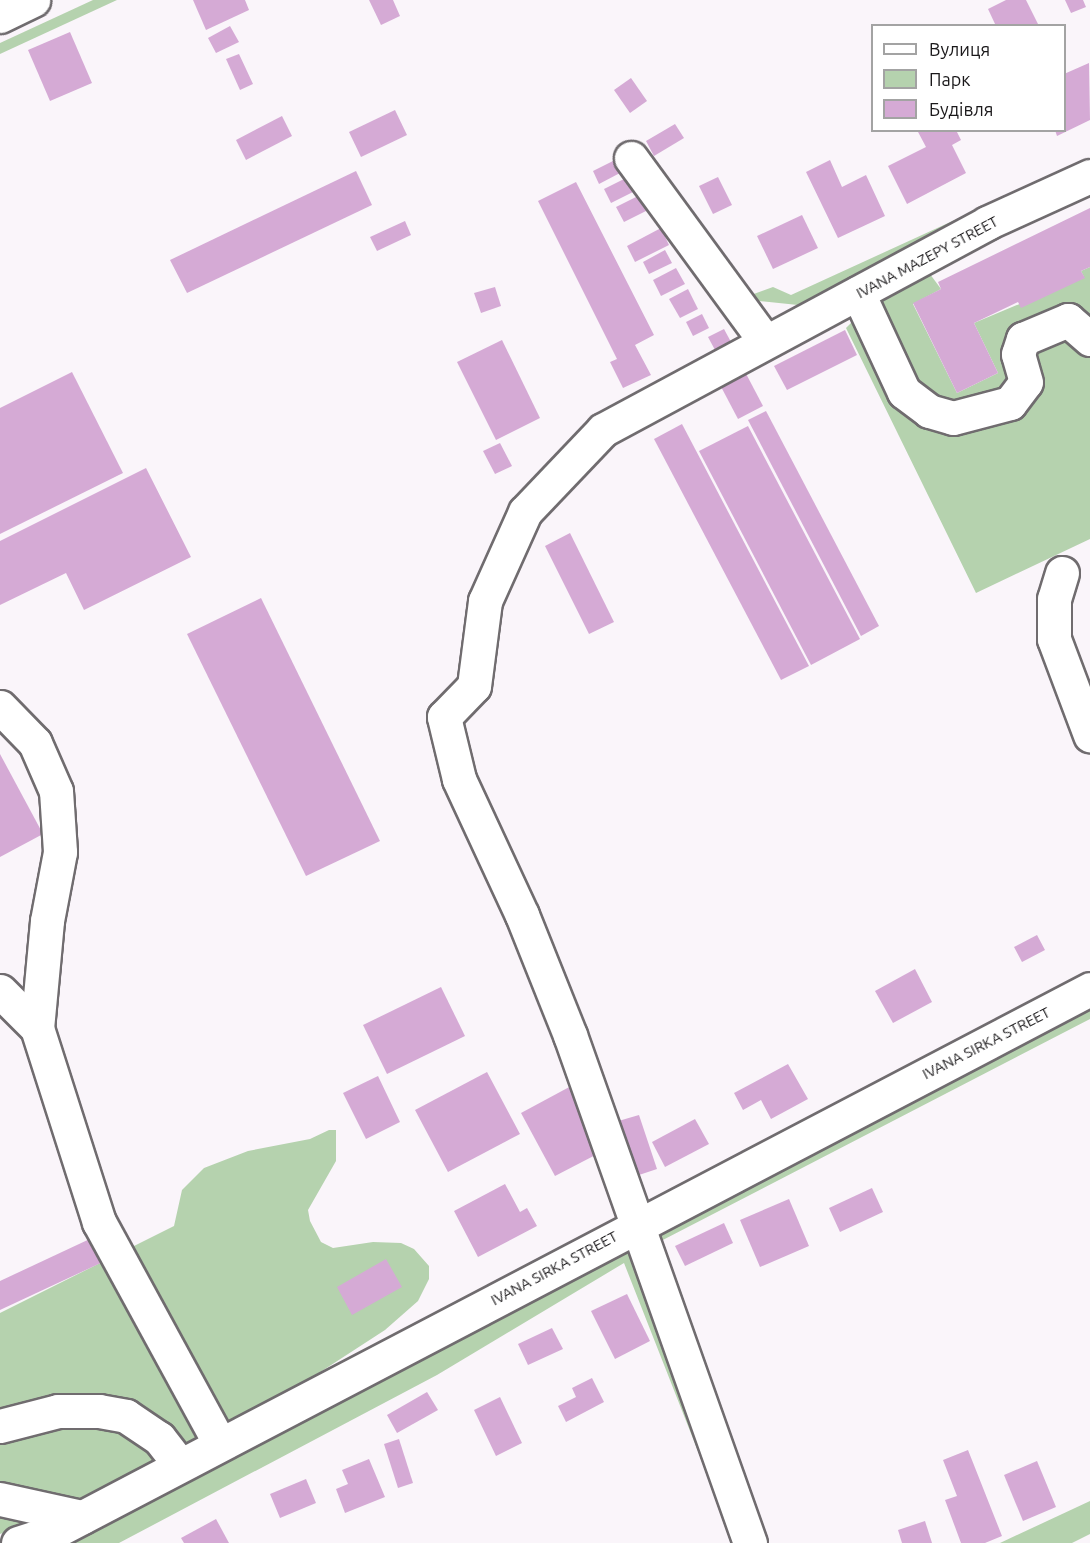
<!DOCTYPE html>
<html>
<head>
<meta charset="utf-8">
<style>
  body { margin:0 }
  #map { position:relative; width:1090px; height:1543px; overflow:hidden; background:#faf5fa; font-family:Ubuntu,sans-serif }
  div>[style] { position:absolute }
  .green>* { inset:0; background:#b5d2ae }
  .building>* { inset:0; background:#d5aad5 }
  .roads { filter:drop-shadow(2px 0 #706c6f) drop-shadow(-2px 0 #706c6f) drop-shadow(0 2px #706c6f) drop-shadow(0 -2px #706c6f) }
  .minor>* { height:33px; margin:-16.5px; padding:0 16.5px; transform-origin:16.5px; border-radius:16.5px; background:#fff }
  span { translate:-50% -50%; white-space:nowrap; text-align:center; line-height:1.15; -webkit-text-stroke:6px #fff; paint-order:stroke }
  .street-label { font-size:15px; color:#1a181a }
  .legend { position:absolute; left:871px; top:24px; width:195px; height:108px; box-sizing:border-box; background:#fff; border:2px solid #a3a3a3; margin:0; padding:8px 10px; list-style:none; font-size:18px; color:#1a181a }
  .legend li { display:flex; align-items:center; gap:12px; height:30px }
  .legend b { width:30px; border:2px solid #a3a3a3 }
</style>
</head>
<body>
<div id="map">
  <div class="green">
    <i style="clip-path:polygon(93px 0,117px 0,0 54px,0 43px)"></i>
    <i style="clip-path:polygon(1090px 158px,1090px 170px,798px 305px,759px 301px,751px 295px,773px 287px,791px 295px)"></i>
    <i style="clip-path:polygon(1090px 267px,1090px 539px,976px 593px,846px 328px,881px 293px,927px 270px,941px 289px,913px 304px,957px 393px,998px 373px,974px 323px,1084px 277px,1081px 271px)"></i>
    <i style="clip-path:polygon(1090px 1006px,1090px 1019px,657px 1243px,734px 1543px,624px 1263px,437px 1375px,119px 1543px,61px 1543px)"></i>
    <i style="clip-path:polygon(329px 1130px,336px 1130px,336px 1161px,308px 1210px,310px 1221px,321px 1242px,333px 1248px,373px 1242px,401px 1243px,414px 1249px,429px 1266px,429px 1279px,418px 1301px,385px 1330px,288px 1393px,71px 1509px,0 1534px,0 1313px,174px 1226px,182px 1190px,204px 1168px,248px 1151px,310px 1139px)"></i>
    <i style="clip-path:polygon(1090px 1501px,1090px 1534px,1072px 1543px,1000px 1543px)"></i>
  </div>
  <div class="building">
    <i style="clip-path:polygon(193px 0,245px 0,249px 10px,206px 30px)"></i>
    <i style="clip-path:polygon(369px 0,393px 0,400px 16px,381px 25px)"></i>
    <i style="clip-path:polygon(1006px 0,1026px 0,1039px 26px,996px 26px,988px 9px)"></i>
    <i style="clip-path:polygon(1065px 0,1083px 0,1086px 7px,1071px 13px)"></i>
    <i style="clip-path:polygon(230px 26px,239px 42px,216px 53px,208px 38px)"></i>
    <i style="clip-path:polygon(70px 32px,92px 83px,50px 101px,28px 50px)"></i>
    <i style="clip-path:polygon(239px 54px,253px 84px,240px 90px,226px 59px)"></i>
    <i style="clip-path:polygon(1089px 63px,1090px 120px,1057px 136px,1055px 130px,1064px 130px,1064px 74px)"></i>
    <i style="clip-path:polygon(631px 78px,647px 101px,630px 113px,614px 90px)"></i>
    <i style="clip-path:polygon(395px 110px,407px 135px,361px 157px,349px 132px)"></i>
    <i style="clip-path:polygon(282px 116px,292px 136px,246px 160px,236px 140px)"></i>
    <i style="clip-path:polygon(675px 124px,684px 138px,654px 156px,646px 141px)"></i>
    <i style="clip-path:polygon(917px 130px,956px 130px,961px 140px,952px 145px,966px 173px,907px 204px,888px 166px,926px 147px)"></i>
    <i style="clip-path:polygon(830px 160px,842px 187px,866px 175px,885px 216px,838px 238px,806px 172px)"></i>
    <i style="clip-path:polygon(613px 161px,620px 173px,599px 184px,593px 171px)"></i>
    <i style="clip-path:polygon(356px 171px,372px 205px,187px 293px,170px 260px)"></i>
    <i style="clip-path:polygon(628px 177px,635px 191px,611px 203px,604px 189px)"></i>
    <i style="clip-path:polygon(718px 177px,732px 205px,713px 214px,699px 186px)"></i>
    <i style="clip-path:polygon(576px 182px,654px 335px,635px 345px,651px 375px,623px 388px,610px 362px,617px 359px,538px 201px)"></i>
    <i style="clip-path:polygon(640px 195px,648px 210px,624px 222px,616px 207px)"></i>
    <i style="clip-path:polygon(1090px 208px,1090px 267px,1081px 271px,1085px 278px,1021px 308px,1018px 302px,974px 323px,998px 373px,957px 393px,913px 303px,941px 289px,938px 282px)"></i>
    <i style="clip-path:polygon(802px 215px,818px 248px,773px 269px,757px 236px)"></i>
    <i style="clip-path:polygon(405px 221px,411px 235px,377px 251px,370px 237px)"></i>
    <i style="clip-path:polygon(661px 228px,669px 245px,635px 262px,627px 246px)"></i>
    <i style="clip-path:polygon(665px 250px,672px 263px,649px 274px,643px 262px)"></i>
    <i style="clip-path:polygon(676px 268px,685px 284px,661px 296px,653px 280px)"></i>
    <i style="clip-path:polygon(495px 287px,501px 306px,481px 313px,474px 293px)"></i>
    <i style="clip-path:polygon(688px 289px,698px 309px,680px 318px,669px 299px)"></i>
    <i style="clip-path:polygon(702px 314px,709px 328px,693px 336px,686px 322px)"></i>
    <i style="clip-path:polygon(724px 329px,731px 342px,715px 350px,708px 337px)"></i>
    <i style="clip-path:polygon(845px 330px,857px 355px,787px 390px,774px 366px)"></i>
    <i style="clip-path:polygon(502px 340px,540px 418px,496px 440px,457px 362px)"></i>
    <i style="clip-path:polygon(743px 368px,763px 406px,738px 419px,718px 381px)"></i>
    <i style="clip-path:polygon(72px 372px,123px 473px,0 534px,0 408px)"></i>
    <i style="clip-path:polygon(766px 411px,879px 626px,861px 636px,748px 420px)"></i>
    <i style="clip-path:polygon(682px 424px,809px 666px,781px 680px,654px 439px)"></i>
    <i style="clip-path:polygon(748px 426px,860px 639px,811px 665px,699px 451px)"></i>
    <i style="clip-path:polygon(500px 443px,512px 466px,495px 474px,483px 451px)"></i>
    <i style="clip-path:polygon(146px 468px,191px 557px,84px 610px,66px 573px,0 605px,0 541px)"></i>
    <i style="clip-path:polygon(570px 533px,614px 622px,589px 634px,545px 546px)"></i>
    <i style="clip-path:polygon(261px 598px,380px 841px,306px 876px,187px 634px)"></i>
    <i style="clip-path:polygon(0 754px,43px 834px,0 857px)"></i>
    <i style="clip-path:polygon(1037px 935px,1045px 950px,1022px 962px,1014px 947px)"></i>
    <i style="clip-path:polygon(915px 969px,932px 1002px,893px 1023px,875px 991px)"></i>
    <i style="clip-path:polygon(441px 987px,465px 1036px,387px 1074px,363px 1025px)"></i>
    <i style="clip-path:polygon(788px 1064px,808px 1099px,771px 1119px,761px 1100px,743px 1110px,734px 1093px)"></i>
    <i style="clip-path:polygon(487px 1072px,520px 1134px,448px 1172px,415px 1110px)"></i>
    <i style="clip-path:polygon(378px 1076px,400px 1122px,366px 1139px,343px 1093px)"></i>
    <i style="clip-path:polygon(573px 1085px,607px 1149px,555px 1176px,521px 1113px)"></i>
    <i style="clip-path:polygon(639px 1115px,657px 1169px,633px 1177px,615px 1122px)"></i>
    <i style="clip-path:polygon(695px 1119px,709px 1144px,665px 1167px,652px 1142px)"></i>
    <i style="clip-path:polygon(505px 1184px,520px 1212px,527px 1208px,537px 1226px,478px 1257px,454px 1211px)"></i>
    <i style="clip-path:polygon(872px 1188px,883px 1212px,840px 1232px,829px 1208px)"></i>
    <i style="clip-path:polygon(789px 1199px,809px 1246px,760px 1267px,740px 1220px)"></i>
    <i style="clip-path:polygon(724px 1223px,733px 1243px,685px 1266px,675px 1246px)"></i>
    <i style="clip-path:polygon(94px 1237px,105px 1261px,0 1310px,0 1281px)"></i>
    <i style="clip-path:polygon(386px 1259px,402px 1287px,352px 1315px,337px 1287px)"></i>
    <i style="clip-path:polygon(627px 1294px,650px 1341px,615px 1359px,591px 1311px)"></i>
    <i style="clip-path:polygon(552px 1328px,563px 1349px,528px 1365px,518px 1344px)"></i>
    <i style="clip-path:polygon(592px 1378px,604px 1402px,566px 1422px,558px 1406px,576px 1397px,572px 1388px)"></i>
    <i style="clip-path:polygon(427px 1392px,438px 1410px,397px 1433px,387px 1415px)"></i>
    <i style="clip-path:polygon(500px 1397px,522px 1443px,496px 1456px,474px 1410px)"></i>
    <i style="clip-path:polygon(399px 1439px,413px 1483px,398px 1488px,384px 1444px)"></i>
    <i style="clip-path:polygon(968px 1450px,1002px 1536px,985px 1543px,961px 1543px,945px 1500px,957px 1496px,943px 1460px)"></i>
    <i style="clip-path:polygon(369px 1459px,385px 1497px,345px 1513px,336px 1489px,348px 1484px,342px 1470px)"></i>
    <i style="clip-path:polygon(1037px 1461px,1056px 1507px,1023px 1521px,1004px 1475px)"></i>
    <i style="clip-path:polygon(306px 1479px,316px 1503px,280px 1518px,270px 1494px)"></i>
    <i style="clip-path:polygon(216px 1519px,229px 1543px,184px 1543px,181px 1538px)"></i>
    <i style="clip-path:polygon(925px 1521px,932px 1543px,902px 1543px,898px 1530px)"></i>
  </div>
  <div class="roads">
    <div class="minor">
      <i style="left:0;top:16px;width:37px;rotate:-26deg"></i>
      <i style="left:631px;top:158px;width:227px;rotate:53.8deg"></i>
      <i style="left:858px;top:293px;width:109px;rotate:65.1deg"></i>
      <i style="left:904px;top:392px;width:31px;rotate:37deg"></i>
      <i style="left:929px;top:411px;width:25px;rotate:16deg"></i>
      <i style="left:953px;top:418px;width:59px;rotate:-14.7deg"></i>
      <i style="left:1010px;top:403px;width:26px;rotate:-53deg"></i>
      <i style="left:1026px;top:382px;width:29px;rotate:-106deg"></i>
      <i style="left:1018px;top:354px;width:16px;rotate:-72deg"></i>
      <i style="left:1023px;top:339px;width:49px;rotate:-22.9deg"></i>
      <i style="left:1068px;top:320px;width:29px;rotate:41deg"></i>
      <i style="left:1062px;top:573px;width:27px;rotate:107deg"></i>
      <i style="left:1054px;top:599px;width:40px;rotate:90deg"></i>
      <i style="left:1054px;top:639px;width:103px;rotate:69.4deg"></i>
      <i style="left:0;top:707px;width:50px;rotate:45.8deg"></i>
      <i style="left:35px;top:743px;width:52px;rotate:66.4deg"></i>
      <i style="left:56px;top:791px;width:61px;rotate:86.2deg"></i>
      <i style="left:60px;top:852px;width:70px;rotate:100.7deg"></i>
      <i style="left:47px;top:921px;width:107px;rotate:95.3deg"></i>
      <i style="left:37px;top:1028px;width:204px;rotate:72.3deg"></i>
      <i style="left:99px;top:1222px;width:253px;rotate:61.4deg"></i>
      <i style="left:0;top:991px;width:52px;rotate:45deg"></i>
      <i style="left:0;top:1426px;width:60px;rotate:-14.5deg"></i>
      <i style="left:58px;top:1411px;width:41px"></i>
      <i style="left:99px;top:1411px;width:27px;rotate:10deg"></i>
      <i style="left:126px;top:1416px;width:40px;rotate:34deg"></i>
      <i style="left:159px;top:1438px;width:34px;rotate:52deg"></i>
      <i style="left:0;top:1499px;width:84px;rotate:12.4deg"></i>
      <i style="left:18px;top:1543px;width:40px;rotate:-18deg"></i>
      <i style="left:56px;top:1531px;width:1167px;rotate:-27.66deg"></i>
      <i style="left:750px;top:1543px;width:539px;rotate:-109.51deg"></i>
      <i style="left:570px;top:1035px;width:129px;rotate:-111.8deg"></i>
      <i style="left:522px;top:915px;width:150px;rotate:-114.9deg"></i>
      <i style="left:459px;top:779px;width:64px;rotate:-103.6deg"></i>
      <i style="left:444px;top:717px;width:43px;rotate:-45.9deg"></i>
      <i style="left:474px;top:686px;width:86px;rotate:-82.6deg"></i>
      <i style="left:485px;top:601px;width:98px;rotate:-65.8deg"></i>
      <i style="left:525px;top:512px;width:113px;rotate:-46.4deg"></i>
      <i style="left:603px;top:430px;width:436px;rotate:-28.3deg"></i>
      <i style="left:987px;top:223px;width:113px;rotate:-24.5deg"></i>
    </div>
  </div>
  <div class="street-label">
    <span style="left:927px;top:257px;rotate:-28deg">IVANA MAZEPY STREET</span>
    <span style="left:986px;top:1043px;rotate:-27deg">IVANA SIRKA STREET</span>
    <span style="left:554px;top:1268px;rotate:-28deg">IVANA SIRKA STREET</span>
  </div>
  <ul class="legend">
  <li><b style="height:8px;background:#fff"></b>Вулиця</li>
  <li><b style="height:16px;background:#b5d2ae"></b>Парк</li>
  <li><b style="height:16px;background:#d5aad5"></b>Будівля</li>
  </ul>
</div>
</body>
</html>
